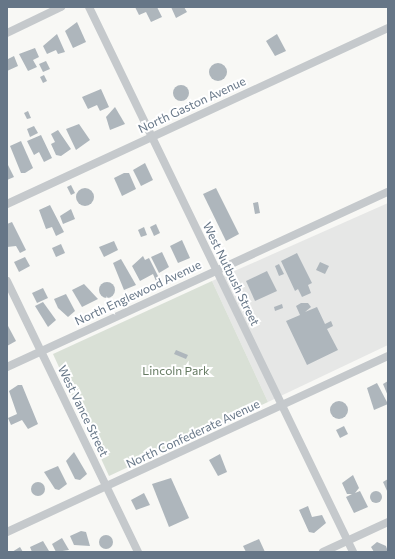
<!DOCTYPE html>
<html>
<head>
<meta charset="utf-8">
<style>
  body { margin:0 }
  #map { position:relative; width:395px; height:559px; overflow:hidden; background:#f8f8f5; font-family:Commissioner,sans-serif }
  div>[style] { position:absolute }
  .built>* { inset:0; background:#e6e7e6 }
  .green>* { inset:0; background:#d9e0d6 }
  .building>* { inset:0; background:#aeb6bc }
  .round { border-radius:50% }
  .minor>* { height:8px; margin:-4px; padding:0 4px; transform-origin:4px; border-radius:4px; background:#c5c9cc }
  span { translate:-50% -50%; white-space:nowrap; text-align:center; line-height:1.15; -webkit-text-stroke:4px #fff; paint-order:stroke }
  .street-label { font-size:12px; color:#667687 }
  .park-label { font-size:12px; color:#647961 }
  .frame { position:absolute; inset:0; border:8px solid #667687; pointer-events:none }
</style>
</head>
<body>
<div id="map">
  <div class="built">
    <i style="clip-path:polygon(388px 203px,388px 345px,268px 402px,212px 281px)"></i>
  </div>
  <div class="green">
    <i style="clip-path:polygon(212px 281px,268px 402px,109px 476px,53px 354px)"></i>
  </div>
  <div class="building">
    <i style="clip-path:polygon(135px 7px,157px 7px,162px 17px,151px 22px,146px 12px,139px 15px)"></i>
    <i style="clip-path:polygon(171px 7px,184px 7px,187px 12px,176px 18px)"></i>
    <i style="clip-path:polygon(77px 22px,86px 42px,73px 48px,65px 31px)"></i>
    <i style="clip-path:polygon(57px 34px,65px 52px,58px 54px,56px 50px,47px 54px,43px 46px)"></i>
    <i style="clip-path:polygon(277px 34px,286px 51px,275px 56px,266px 41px)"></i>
    <i style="clip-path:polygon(35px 48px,39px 57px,33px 60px,37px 67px,28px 71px,19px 54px)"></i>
    <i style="clip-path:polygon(7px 55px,8px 59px,14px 56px,18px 66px,7px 71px)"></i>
    <i style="clip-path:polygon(46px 61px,50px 69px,43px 72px,39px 64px)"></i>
    <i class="round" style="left:209px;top:63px;width:18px;height:18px"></i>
    <i style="clip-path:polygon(44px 75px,47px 81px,43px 83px,40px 77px)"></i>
    <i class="round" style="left:173px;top:85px;width:16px;height:16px"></i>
    <i style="clip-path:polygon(101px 89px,109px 107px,100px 111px,97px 105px,88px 109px,82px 97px)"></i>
    <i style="clip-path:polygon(115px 107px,125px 124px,110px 130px,106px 117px)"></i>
    <i style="clip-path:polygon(28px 111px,31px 118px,27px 119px,24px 113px)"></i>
    <i style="clip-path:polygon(79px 124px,90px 140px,76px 150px,66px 129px)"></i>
    <i style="clip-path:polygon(34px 126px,38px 133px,30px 137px,27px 129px)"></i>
    <i style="clip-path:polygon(58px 130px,71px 149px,61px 156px,56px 155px,51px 144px,55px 142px,51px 134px)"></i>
    <i style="clip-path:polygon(41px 135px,52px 158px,44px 162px,39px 152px,34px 155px,27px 141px)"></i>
    <i style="clip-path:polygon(21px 141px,33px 168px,25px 173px,21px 173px,10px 146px)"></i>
    <i style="clip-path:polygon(7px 163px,14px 177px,7px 180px)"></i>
    <i style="clip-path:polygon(145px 163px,153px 180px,141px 186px,133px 170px)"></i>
    <i style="clip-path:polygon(124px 173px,129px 173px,136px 189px,122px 196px,114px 178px)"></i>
    <i style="clip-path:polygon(71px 185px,75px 193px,71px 195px,67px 187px)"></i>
    <i style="clip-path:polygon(216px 188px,239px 234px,226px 241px,203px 194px)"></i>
    <i class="round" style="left:76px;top:188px;width:18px;height:18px"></i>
    <i style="clip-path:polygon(258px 202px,260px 213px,255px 214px,253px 203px)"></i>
    <i style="clip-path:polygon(50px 205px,64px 232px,56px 236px,52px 227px,46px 229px,39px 210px)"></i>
    <i style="clip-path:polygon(71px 209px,75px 219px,63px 224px,60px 216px)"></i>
    <i style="clip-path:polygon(12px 222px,26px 250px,20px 253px,16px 246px,7px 247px,7px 224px)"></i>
    <i style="clip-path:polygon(156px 224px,160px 233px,154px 236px,150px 227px)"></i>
    <i style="clip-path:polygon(144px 227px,147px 235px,141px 237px,138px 230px)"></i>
    <i style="clip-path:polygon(182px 240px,190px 258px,178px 263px,170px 246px)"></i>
    <i style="clip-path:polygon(114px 241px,118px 250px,104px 257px,99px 247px)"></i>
    <i style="clip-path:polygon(61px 244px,65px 253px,56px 257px,52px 248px)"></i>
    <i style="clip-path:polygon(162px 252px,169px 267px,159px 273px,151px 257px)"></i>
    <i style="clip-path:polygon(297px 253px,312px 283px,308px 285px,311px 293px,302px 297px,298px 289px,295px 291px,281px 261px)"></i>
    <i style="clip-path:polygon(143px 256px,145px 260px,149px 258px,160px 280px,156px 281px,153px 274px,140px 281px,132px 266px)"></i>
    <i style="clip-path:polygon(25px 257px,30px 266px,19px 272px,14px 262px)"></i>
    <i style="clip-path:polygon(121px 259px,136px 285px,124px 290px,113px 263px)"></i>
    <i style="clip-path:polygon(320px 262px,329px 266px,325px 274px,316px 270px)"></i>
    <i style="clip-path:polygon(279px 264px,284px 274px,279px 276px,275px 266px)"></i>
    <i style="clip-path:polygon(267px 271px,277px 291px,255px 301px,246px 281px)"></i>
    <i class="round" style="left:99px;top:282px;width:16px;height:16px"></i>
    <i style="clip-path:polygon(84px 284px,98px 299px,82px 307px,72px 290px)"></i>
    <i style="clip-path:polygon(43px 288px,48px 298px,37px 303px,32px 293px)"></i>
    <i style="clip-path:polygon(66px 294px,75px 311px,68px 317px,58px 308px,54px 299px)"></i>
    <i style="clip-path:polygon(43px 302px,56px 320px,48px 327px,35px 306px)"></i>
    <i style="clip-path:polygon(301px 303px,308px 303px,311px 307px,305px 312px,317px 307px,325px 324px,331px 321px,333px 326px,327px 329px,338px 350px,307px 365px,286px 321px,300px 315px,296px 306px)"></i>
    <i style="clip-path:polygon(282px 304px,283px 308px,275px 311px,274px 307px)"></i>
    <i style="clip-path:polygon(7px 324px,16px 341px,7px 346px)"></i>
    <i style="clip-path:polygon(176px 350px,188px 355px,186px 359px,174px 354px)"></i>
    <i style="clip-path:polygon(388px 381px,388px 396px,383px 384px)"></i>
    <i style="clip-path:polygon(377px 383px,388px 404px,374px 410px,367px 388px)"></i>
    <i style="clip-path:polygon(18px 385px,22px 385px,38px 424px,28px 429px,22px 420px,11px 425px,8px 418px,17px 414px,9px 391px)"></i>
    <i class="round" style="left:330px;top:401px;width:18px;height:18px"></i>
    <i style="clip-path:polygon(344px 426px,348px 434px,340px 438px,336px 430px)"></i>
    <i style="clip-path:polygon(74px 452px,87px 474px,80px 480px,75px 479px,66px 461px)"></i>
    <i style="clip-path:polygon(220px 454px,227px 472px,218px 476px,209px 460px)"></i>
    <i style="clip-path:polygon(58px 466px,67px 484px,59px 490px,55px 489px,44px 472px)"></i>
    <i style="clip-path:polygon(353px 475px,359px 488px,355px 493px,360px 491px,368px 507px,354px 513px,346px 497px,352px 494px,347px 494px,342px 483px)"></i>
    <i style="clip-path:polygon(171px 478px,189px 518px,169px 527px,152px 484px)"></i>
    <i style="clip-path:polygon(388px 479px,388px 493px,383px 482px)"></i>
    <i class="round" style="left:31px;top:482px;width:14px;height:14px"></i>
    <i class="round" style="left:370px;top:491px;width:12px;height:12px"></i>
    <i style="clip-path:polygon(144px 493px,150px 505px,136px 510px,131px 500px)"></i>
    <i style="clip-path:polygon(308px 506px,312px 517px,322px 515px,326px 523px,314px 533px,309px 532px,299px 510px)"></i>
    <i style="clip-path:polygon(81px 531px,86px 532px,90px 546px,74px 545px,70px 536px)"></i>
    <i class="round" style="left:99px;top:535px;width:14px;height:14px"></i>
    <i style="clip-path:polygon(62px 538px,69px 550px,56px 552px,52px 544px)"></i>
    <i style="clip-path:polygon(259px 539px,265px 552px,246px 552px,243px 546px)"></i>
    <i style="clip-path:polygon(43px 541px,49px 551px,32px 552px,30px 547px)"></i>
    <i style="clip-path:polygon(377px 542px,386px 546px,388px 552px,374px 552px,371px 547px)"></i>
    <i style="clip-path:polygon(20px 547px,23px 552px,12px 552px)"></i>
  </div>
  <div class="minor">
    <i style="left:89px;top:7px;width:606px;rotate:64.15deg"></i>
    <i style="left:7px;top:33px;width:60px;rotate:-25.7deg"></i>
    <i style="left:7px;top:204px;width:420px;rotate:-24.8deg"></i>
    <i style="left:7px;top:281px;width:301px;rotate:64.2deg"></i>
    <i style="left:7px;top:367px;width:419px;rotate:-24.7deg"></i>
    <i style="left:7px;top:532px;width:420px;rotate:-24.8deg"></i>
    <i style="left:323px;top:552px;width:72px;rotate:-24.8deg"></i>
  </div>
  <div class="street-label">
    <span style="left:192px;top:105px;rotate:-25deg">North Gaston Avenue</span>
    <span style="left:231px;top:274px;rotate:64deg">West Nutbush Street</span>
    <span style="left:138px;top:293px;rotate:-25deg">North Englewood Avenue</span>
    <span style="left:83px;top:411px;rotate:64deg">West Vance Street</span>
    <span style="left:193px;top:434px;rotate:-25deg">North Confederate Avenue</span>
  </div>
  <div class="park-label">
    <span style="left:176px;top:371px">Lincoln Park</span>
  </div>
  <div class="frame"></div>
</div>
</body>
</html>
